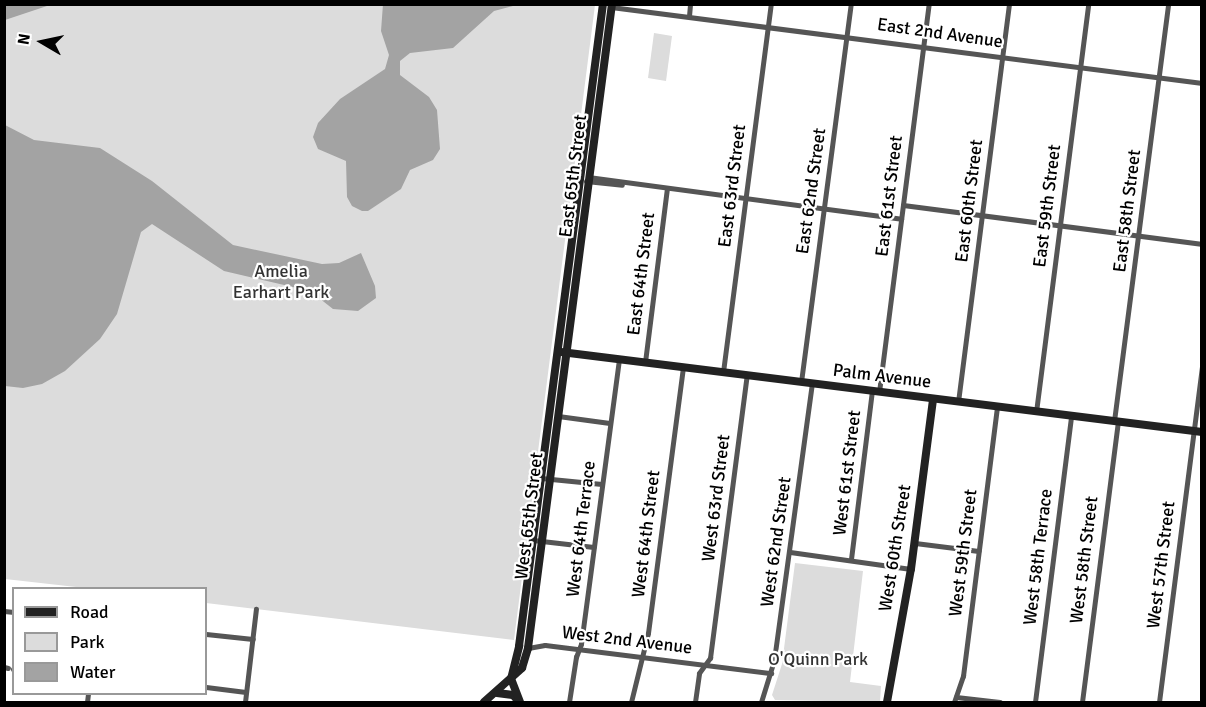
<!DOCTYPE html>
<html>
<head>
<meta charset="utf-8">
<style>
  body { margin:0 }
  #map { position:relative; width:1206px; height:707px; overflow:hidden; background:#fff; font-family:Signika,sans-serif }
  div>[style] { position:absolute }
  .green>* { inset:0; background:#dcdcdc }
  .water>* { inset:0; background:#a3a3a3 }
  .street>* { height:5px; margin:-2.5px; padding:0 2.5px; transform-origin:2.5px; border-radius:2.5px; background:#555 }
  .secondary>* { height:8px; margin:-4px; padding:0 4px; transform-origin:4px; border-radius:4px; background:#222 }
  span { translate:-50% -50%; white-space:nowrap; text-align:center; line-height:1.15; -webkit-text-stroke:4.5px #fff; paint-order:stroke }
  .street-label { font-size:18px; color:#000 }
  .park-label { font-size:18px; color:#333 }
  .frame { position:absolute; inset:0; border:6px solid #000; pointer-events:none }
  .legend { position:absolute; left:12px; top:587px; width:195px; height:108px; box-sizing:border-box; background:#fff; border:2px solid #999; margin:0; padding:8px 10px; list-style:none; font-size:18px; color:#000 }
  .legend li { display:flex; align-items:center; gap:12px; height:30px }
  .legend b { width:30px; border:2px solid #999 }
  .north { position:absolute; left:12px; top:12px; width:60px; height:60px; -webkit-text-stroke:4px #fff; paint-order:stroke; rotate:279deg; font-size:16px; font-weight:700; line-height:24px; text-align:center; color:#000 }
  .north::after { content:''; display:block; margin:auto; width:21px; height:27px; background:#000; clip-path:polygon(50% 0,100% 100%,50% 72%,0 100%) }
</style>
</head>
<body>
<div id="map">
  <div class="green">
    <i style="clip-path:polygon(5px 5px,595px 5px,514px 640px,206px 603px,206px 588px,85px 588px,5px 579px)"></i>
    <i style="clip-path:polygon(654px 33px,672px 36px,666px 81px,648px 78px)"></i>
    <i style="clip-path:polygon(795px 563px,863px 571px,850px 682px,881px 686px,880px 702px,775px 700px,772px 695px,782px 664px)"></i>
  </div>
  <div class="water">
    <i style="clip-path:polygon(5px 4px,50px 4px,50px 5px,5px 20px)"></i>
    <i style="clip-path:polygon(383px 4px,517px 5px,494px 11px,453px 48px,410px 53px,400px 61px,400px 75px,429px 97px,437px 110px,440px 149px,433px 160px,410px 170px,401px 189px,368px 211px,362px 211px,352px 206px,347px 197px,346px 161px,318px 149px,313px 137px,318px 123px,340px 99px,385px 69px,389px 55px,381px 31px)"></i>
    <i style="clip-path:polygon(5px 125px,34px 140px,100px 148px,152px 181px,233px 245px,322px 264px,339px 263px,361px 253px,375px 286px,376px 298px,358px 311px,333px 309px,310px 291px,224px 271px,152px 224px,141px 232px,117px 314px,100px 339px,65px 371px,42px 384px,23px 388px,5px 386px)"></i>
  </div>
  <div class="street">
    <i style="left:611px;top:7px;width:596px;rotate:7.33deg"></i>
    <i style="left:689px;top:16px;width:12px;rotate:-85deg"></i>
    <i style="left:588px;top:177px;width:316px;rotate:7.6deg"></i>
    <i style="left:586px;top:181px;width:36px;rotate:6deg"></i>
    <i style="left:903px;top:205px;width:302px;rotate:7.4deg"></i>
    <i style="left:645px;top:362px;width:174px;rotate:-82.8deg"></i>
    <i style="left:723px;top:372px;width:371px;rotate:-82.6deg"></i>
    <i style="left:801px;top:382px;width:381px;rotate:-82.5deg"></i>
    <i style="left:879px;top:392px;width:391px;rotate:-82.7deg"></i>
    <i style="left:958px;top:402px;width:401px;rotate:-82.7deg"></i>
    <i style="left:1036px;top:412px;width:411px;rotate:-82.7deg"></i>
    <i style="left:558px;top:416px;width:52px;rotate:7.7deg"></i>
    <i style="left:1114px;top:421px;width:420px;rotate:-82.6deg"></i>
    <i style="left:541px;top:478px;width:61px;rotate:5.6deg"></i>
    <i style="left:533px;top:540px;width:61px;rotate:6.5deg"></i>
    <i style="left:915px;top:543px;width:64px;rotate:7.1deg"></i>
    <i style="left:790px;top:552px;width:122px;rotate:8deg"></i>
    <i style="left:851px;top:559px;width:169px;rotate:-82.9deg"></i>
    <i style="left:4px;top:611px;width:10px;rotate:6deg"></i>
    <i style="left:206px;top:634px;width:47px;rotate:6.1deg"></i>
    <i style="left:528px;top:648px;width:17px;rotate:-10deg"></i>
    <i style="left:545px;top:645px;width:228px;rotate:7.1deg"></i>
    <i style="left:4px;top:667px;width:4px;rotate:14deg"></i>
    <i style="left:13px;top:669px;width:1px"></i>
    <i style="left:206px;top:687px;width:40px;rotate:7.1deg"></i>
    <i style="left:956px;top:697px;width:44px;rotate:6.5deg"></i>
    <i style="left:87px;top:702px;width:8px;rotate:-83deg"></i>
    <i style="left:245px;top:702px;width:94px;rotate:-83.3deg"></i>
    <i style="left:569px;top:702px;width:46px;rotate:-81.2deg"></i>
    <i style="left:576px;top:657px;width:14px;rotate:-69deg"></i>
    <i style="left:581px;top:644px;width:288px;rotate:-82.4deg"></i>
    <i style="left:631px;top:702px;width:71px;rotate:-76.2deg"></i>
    <i style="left:648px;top:633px;width:268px;rotate:-82.5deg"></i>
    <i style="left:695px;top:702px;width:29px;rotate:-82deg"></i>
    <i style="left:699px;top:673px;width:19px;rotate:-54deg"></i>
    <i style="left:710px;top:658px;width:285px;rotate:-82.6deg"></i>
    <i style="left:761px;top:702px;width:44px;rotate:-72.8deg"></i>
    <i style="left:774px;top:660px;width:280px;rotate:-82.2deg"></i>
    <i style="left:954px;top:702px;width:28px;rotate:-71deg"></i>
    <i style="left:963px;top:676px;width:271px;rotate:-82.8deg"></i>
    <i style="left:1035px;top:702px;width:288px;rotate:-82.8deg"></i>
    <i style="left:1082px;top:702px;width:282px;rotate:-82.7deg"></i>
    <i style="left:1159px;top:702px;width:338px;rotate:-82.7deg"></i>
  </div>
  <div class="secondary">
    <i style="left:561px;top:352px;width:646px;rotate:7.11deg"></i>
    <i style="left:497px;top:693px;width:16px;rotate:7deg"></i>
    <i style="left:513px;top:695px;width:9px;rotate:49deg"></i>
    <i style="left:484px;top:702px;width:51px;rotate:-41.8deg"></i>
    <i style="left:522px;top:668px;width:21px;rotate:-73deg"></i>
    <i style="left:528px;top:648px;width:649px;rotate:-82.57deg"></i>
    <i style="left:520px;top:702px;width:25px;rotate:-111deg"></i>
    <i style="left:511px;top:679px;width:34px;rotate:-76deg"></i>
    <i style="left:519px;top:646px;width:647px;rotate:-82.55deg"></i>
    <i style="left:887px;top:702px;width:135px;rotate:-79.8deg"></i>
    <i style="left:911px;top:569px;width:171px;rotate:-82.6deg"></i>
  </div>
  <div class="street-label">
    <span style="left:940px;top:33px;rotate:8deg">East 2nd Avenue</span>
    <span style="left:573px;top:176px;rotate:-83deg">East 65th Street</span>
    <span style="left:732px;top:186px;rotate:-83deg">East 63rd Street</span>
    <span style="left:811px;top:191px;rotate:-82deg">East 62nd Street</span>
    <span style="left:889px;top:196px;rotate:-83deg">East 61st Street</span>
    <span style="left:969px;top:201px;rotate:-83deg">East 60th Street</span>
    <span style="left:1047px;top:206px;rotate:-83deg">East 59th Street</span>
    <span style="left:1127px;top:211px;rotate:-83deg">East 58th Street</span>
    <span style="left:641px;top:274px;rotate:-83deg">East 64th Street</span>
    <span style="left:882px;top:376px;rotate:7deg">Palm Avenue</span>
    <span style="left:847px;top:473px;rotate:-83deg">West 61st Street</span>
    <span style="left:716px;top:498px;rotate:-83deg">West 63rd Street</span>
    <span style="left:529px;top:516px;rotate:-83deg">West 65th Street</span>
    <span style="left:581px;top:529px;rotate:-83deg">West 64th Terrace</span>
    <span style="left:646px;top:534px;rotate:-83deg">West 64th Street</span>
    <span style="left:776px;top:542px;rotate:-82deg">West 62nd Street</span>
    <span style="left:895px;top:548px;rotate:-81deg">West 60th Street</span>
    <span style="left:963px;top:553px;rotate:-83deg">West 59th Street</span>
    <span style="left:1038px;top:557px;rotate:-83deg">West 58th Terrace</span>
    <span style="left:1084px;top:560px;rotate:-83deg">West 58th Street</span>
    <span style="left:1161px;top:565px;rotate:-83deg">West 57th Street</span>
    <span style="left:627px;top:640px;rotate:7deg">West 2nd Avenue</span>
  </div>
  <div class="park-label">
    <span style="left:281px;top:282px">Amelia<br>Earhart Park</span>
    <span style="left:818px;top:659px">O'Quinn Park</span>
  </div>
  <div class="frame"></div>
  <ul class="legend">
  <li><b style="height:8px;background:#222"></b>Road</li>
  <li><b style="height:16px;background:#dcdcdc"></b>Park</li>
  <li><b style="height:16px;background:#a3a3a3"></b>Water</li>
  </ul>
  <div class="north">N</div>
</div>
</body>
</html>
